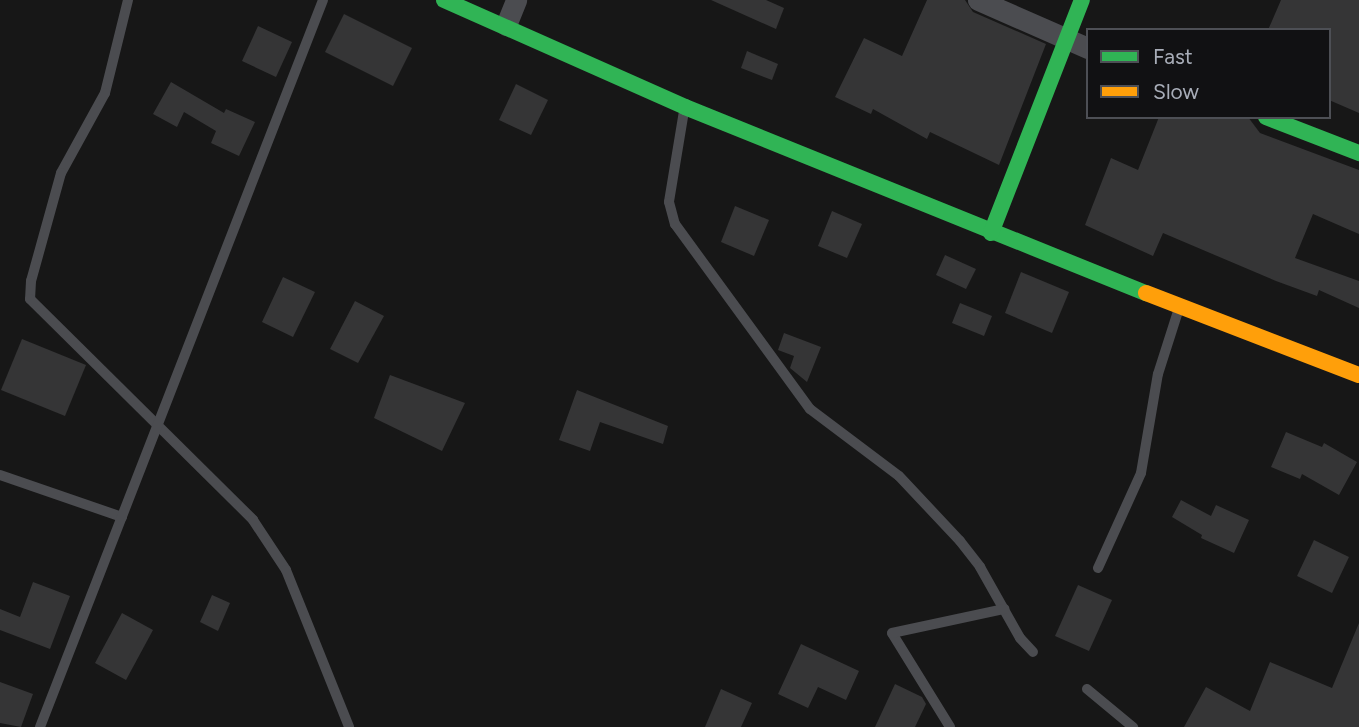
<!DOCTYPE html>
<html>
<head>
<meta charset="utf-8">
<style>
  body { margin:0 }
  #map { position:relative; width:1359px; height:727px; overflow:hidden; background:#171717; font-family:Figtree,sans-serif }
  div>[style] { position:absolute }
  .building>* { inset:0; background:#353536 }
  .lane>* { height:10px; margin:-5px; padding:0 5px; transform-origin:5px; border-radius:5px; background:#4b4c50 }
  .street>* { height:21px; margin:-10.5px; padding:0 10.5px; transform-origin:10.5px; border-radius:10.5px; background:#4b4c50 }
  .fast>* { height:16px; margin:-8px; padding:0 8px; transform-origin:8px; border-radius:8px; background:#30b455 }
  .slow>* { height:16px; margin:-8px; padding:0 8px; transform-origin:8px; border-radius:8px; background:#ff9f0a }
  span { translate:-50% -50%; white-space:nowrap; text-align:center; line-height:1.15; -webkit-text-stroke:5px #111113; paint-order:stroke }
  .legend { position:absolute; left:1086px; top:28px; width:245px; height:91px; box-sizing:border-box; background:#111113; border:2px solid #4d4f55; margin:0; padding:9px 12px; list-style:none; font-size:21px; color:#a8adb8 }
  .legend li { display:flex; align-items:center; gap:14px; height:35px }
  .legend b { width:35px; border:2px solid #4d4f55 }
</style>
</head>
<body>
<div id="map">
  <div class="building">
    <i style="clip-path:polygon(711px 0,766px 0,784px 8px,776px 29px)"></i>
    <i style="clip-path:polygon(927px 0,965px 0,973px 12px,1046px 44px,999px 165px,930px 132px,927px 139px,873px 109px,871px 114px,835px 97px,864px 38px,902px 56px)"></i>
    <i style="clip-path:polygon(1281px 0,1359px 0,1359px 113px,1329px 100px,1329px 30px,1268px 30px)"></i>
    <i style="clip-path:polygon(344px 14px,412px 48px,393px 86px,325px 52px)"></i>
    <i style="clip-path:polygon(258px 26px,292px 42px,276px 77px,242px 61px)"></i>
    <i style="clip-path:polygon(747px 51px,778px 64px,772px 80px,741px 68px)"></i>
    <i style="clip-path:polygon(171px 82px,224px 113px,226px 109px,255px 122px,239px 156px,211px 143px,216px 131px,184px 112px,177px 127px,153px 114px)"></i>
    <i style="clip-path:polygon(516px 84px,548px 100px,531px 135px,499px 120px)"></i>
    <i style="clip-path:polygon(1159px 117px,1248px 117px,1260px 133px,1359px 170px,1359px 234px,1313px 214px,1295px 258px,1359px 281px,1359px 308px,1319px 290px,1317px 296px,1276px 281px,1163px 233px,1153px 256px,1085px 225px,1111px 158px,1138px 170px)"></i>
    <i style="clip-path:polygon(735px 206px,769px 220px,754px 256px,721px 242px)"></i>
    <i style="clip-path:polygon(832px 211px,862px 224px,847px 258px,818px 246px)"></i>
    <i style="clip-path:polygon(945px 255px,976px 269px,966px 289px,936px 275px)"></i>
    <i style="clip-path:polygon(1021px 272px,1069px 292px,1052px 333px,1005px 313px)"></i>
    <i style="clip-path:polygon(283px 277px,315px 292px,293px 337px,262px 322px)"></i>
    <i style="clip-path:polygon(355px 301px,384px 316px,358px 363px,330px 349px)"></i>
    <i style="clip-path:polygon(960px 303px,992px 316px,984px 336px,952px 323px)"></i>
    <i style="clip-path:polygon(784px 333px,821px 347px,807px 382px,790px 368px,794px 356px,778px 350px)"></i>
    <i style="clip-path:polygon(22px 339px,86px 365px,65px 416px,1px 390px)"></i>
    <i style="clip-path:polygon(390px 375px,465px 403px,442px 451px,374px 418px)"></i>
    <i style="clip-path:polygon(577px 390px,668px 426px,663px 444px,600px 422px,590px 451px,559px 440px)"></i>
    <i style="clip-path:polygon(1286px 432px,1322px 447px,1324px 443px,1357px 462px,1339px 495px,1302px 474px,1300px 479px,1271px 467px)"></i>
    <i style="clip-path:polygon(1181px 500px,1211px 516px,1216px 505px,1249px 520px,1234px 553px,1201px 538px,1202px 535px,1172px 517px)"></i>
    <i style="clip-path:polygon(1314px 540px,1349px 557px,1332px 593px,1297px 576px)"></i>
    <i style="clip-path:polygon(33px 582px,70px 596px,50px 649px,0 630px,0 609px,20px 617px)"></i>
    <i style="clip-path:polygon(1078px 585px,1112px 600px,1089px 651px,1055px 636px)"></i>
    <i style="clip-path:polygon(212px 595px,230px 603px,218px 631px,200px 622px)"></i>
    <i style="clip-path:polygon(122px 613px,153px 630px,126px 680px,95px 663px)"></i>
    <i style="clip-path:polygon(1359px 623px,1359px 727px,1184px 727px,1206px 687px,1250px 711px,1270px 662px,1332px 688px)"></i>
    <i style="clip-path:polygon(801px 644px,859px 671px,846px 700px,818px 687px,808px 708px,778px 694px)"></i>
    <i style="clip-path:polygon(0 682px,33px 694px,21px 727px,0 723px)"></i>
    <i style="clip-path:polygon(895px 684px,922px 697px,926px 704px,915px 727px,875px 727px)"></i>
    <i style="clip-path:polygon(721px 689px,752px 703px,741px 727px,705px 727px)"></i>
  </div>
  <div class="lane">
    <i style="left:128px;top:0;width:96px;rotate:103.9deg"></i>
    <i style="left:105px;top:93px;width:91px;rotate:118.8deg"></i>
    <i style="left:61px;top:173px;width:112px;rotate:105.5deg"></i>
    <i style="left:31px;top:281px;width:18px;rotate:93deg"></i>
    <i style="left:30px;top:299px;width:314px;rotate:44.7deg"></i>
    <i style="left:253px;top:520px;width:60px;rotate:56.6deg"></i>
    <i style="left:286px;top:570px;width:169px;rotate:68.1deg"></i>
    <i style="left:684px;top:111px;width:92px;rotate:99.4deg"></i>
    <i style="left:669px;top:202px;width:23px;rotate:75deg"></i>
    <i style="left:675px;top:224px;width:229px;rotate:53.9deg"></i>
    <i style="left:810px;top:409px;width:111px;rotate:37deg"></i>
    <i style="left:899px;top:476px;width:89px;rotate:46.8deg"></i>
    <i style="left:960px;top:541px;width:33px;rotate:52deg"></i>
    <i style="left:980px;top:567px;width:81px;rotate:60.6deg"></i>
    <i style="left:1020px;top:638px;width:19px;rotate:47deg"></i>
    <i style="left:0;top:475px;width:129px;rotate:19deg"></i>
    <i style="left:1098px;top:568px;width:104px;rotate:-65.6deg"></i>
    <i style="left:1141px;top:473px;width:100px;rotate:-80.3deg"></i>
    <i style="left:1158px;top:374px;width:69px;rotate:-72.3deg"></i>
    <i style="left:1087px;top:689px;width:60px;rotate:39.6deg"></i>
    <i style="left:40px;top:727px;width:780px;rotate:-68.73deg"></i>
    <i style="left:950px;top:727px;width:110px;rotate:-121.7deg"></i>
    <i style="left:892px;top:633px;width:115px;rotate:-12.1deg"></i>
  </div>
  <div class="street">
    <i style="left:978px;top:0;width:120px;rotate:23.6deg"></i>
    <i style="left:506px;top:25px;width:27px;rotate:-68deg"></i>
  </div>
  <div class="fast">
    <i style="left:444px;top:0;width:264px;rotate:23.9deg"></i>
    <i style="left:685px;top:107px;width:497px;rotate:22deg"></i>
    <i style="left:1266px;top:117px;width:100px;rotate:21.2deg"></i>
    <i style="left:991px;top:233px;width:250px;rotate:-68.7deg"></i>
  </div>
  <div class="slow">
    <i style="left:1146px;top:293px;width:228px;rotate:21.1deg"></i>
  </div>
  <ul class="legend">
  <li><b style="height:9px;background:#30b455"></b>Fast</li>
  <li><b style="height:9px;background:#ff9f0a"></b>Slow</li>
  </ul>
</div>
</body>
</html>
